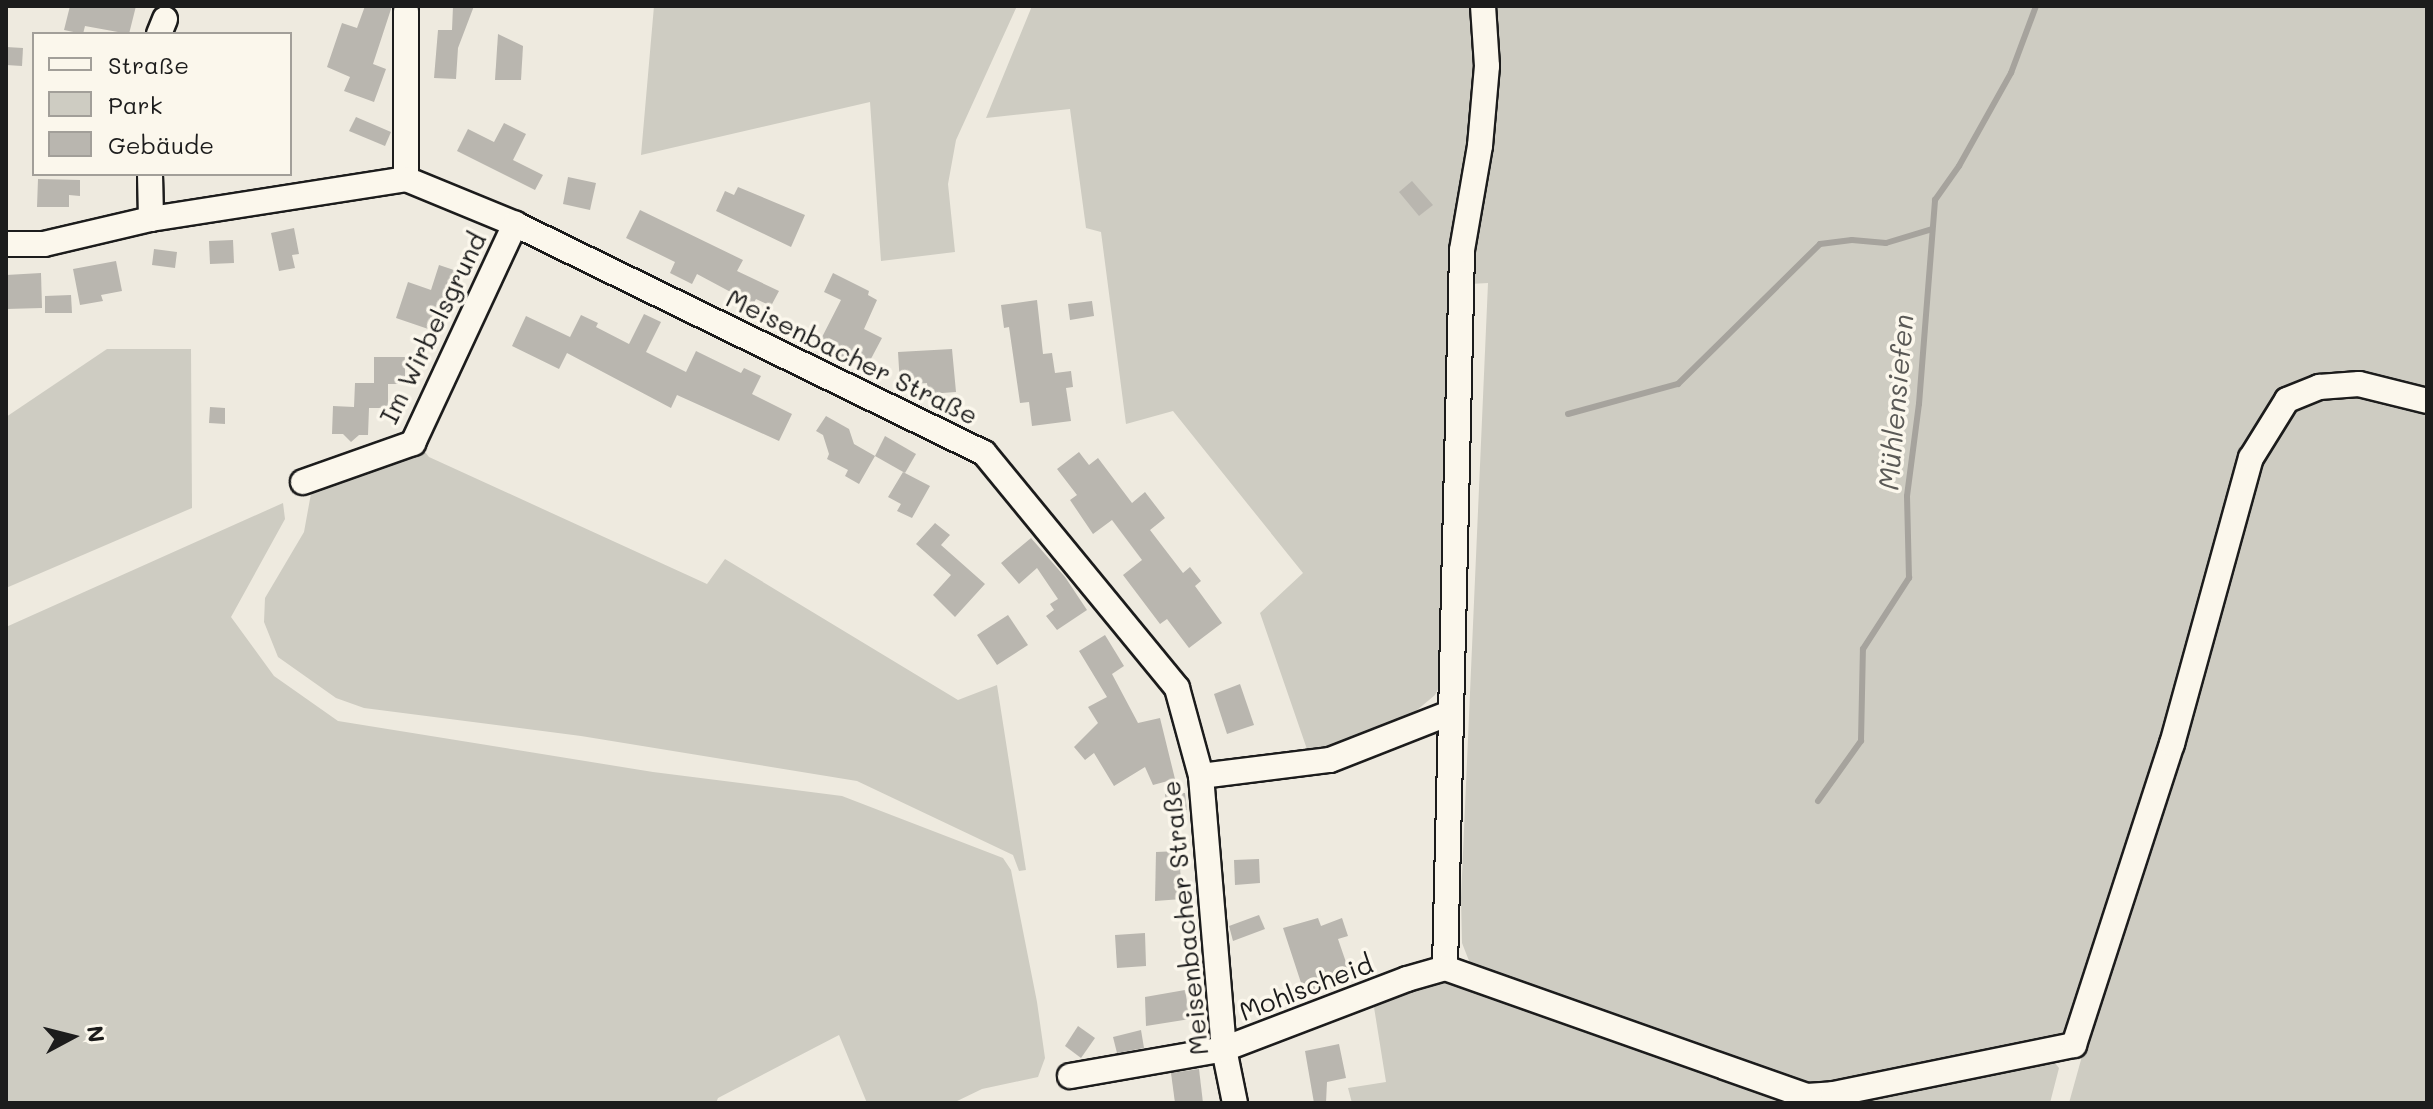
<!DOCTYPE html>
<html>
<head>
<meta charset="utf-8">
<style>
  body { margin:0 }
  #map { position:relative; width:2433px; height:1109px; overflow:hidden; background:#eeeadf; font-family:Mali,sans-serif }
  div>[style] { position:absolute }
  .green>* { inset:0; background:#ceccc2 }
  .stream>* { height:6px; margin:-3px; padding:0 3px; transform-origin:3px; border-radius:3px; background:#a6a39d }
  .building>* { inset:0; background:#b9b6af }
  .roads { filter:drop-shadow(2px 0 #1c1c1c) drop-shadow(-2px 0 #1c1c1c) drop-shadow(0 2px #1c1c1c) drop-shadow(0 -2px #1c1c1c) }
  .minor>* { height:24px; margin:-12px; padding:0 12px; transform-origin:12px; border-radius:12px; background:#fbf7ec }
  span { translate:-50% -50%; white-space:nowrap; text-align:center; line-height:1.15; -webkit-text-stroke:7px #fbf7ec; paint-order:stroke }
  .street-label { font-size:26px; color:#1c1c1c }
  .water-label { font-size:28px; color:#5a5956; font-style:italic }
  .frame { position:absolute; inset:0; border:8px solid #1c1c1c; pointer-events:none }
  .legend { position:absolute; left:32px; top:32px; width:260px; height:144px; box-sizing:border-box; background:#fbf7ec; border:2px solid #a29f99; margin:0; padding:10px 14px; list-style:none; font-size:24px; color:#1c1c1c }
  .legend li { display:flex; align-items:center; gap:16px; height:40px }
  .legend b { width:40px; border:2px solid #a29f99 }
  .north { position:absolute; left:32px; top:997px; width:80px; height:80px; -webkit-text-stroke:6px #fbf7ec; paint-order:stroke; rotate:83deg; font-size:22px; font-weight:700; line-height:32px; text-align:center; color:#1c1c1c }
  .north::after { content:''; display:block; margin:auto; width:28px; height:36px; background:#1c1c1c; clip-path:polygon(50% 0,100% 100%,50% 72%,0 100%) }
</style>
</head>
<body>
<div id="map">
  <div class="green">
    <i style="clip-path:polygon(654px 6px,1017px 6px,956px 140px,948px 184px,955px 252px,881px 261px,870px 102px,641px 155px)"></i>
    <i style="clip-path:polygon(1032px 6px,1469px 6px,1479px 70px,1454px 237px,1447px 327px,1447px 672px,1435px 695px,1404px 721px,1309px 755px,1260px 613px,1303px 573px,1173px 411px,1126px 424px,1101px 232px,1086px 228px,1070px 109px,986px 118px)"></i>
    <i style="clip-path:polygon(1489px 6px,2427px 6px,2427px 1103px,2069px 1103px,2094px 1013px,2053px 1041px,1824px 1088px,1781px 1080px,1473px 971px,1462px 943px,1461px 898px,1488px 283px,1470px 284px,1489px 154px)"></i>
    <i style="clip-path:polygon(107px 349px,191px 349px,192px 508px,6px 588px,6px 417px)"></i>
    <i style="clip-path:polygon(421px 447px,429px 457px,707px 584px,725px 559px,958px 700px,997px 685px,1026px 870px,1019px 871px,1013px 855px,857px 781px,581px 736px,364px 708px,336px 698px,278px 657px,264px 622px,265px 598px,304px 532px,312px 488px)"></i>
    <i style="clip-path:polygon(283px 503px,285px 519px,231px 617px,274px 676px,338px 721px,653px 772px,842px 796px,1003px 858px,1011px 870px,1037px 1002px,1045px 1058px,1038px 1077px,982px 1089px,953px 1103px,867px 1103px,839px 1035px,718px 1098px,716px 1103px,6px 1103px,6px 627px)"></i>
    <i style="clip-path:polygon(1461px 981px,1819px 1101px,2055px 1063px,2059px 1068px,2050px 1103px,1352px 1103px,1348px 1088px,1386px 1082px,1373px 1001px,1413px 983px)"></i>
  </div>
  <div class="stream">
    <i style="left:1568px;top:414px;width:114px;rotate:-15.3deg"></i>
    <i style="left:1678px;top:384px;width:199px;rotate:-44.6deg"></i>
    <i style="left:1820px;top:244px;width:32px;rotate:-7deg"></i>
    <i style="left:1852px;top:240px;width:34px;rotate:5deg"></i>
    <i style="left:1886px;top:243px;width:48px;rotate:-16.9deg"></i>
    <i style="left:1818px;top:801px;width:74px;rotate:-54.4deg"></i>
    <i style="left:1861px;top:741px;width:92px;rotate:-88.8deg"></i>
    <i style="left:1863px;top:649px;width:85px;rotate:-57.1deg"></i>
    <i style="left:1909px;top:578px;width:82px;rotate:-91.4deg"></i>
    <i style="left:1907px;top:496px;width:93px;rotate:-82.6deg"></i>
    <i style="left:1919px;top:404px;width:205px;rotate:-85.5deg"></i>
    <i style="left:1935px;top:200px;width:42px;rotate:-54.8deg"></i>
    <i style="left:1959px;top:166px;width:107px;rotate:-60.8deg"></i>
    <i style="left:2011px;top:73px;width:72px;rotate:-69.5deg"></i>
  </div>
  <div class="building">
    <i style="clip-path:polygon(70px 6px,136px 6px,129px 34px,85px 26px,83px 34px,64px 30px)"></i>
    <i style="clip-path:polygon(365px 6px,392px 6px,373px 64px,386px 69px,374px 102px,344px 91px,350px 77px,327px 67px,342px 23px,357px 28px)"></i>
    <i style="clip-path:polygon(453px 6px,474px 6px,458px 48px,456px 79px,434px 78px,438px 30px,452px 30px)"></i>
    <i style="clip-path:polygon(498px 34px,523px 46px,521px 80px,495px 80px)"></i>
    <i style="clip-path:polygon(6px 47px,23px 48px,22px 66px,6px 65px)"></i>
    <i style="clip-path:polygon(356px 117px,391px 132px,385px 146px,349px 131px)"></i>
    <i style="clip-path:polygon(504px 123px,526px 134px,513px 160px,543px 175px,535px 190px,457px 151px,468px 129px,494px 142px)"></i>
    <i style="clip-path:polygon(568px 177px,596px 183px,590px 210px,563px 204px)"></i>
    <i style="clip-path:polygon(38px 179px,80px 180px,80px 196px,69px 195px,69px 207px,37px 207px)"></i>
    <i style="clip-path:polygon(1412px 181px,1433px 205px,1419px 216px,1399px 192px)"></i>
    <i style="clip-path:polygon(738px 187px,805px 215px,791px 247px,716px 211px,725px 191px,734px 195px)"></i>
    <i style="clip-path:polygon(640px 210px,743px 260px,737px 271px,779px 291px,771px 306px,756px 299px,753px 304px,697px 274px,692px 284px,670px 273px,675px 262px,626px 238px)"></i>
    <i style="clip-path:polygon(294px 228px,299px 254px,292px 255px,295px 268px,279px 271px,271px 233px)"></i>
    <i style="clip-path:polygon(233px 240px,234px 263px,210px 264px,209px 241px)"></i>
    <i style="clip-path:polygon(154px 249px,177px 252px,175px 268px,152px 265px)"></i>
    <i style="clip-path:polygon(116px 261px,122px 291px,101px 295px,103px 301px,80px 305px,73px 269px)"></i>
    <i style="clip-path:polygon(439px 265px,457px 271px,437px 332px,396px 318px,408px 282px,431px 290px)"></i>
    <i style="clip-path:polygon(41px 273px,42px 308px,6px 309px,6px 275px)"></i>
    <i style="clip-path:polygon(833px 273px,869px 291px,868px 295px,877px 300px,864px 329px,882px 338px,864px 372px,833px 356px,835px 351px,819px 343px,841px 300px,824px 292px)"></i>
    <i style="clip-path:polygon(71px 295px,72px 313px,45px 313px,45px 296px)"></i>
    <i style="clip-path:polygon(1037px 300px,1043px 354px,1052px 353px,1055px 373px,1071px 371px,1073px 387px,1066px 388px,1071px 421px,1032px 426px,1029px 402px,1020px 403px,1009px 327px,1004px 328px,1001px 305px)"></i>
    <i style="clip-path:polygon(1092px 301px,1094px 316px,1070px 320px,1068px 304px)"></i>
    <i style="clip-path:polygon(644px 314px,661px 322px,646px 352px,686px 372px,696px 351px,741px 373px,744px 368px,761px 376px,752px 394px,792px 414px,779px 441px,677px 395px,671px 408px,567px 353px,559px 369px,512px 346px,526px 316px,570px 337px,581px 315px,598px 323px,596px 327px,629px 344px)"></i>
    <i style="clip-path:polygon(952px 349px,956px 392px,928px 394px,927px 383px,900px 385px,898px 352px)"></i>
    <i style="clip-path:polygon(374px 357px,405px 357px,405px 384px,388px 384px,388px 408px,364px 408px,369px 408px,368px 435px,359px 435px,351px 442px,343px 434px,332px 434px,333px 406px,354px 407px,355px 383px,374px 383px)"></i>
    <i style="clip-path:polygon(210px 407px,225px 408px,225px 424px,209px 423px)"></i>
    <i style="clip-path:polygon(826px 416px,849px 429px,854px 444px,875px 456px,859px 484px,845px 476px,848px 470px,827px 459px,829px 454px,823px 435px,816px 431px)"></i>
    <i style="clip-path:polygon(885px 436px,916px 454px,905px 473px,875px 456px)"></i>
    <i style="clip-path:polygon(1079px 452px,1089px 465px,1098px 458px,1132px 503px,1145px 492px,1165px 518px,1150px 530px,1183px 573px,1190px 567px,1201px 581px,1195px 586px,1222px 623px,1189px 648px,1167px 619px,1160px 624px,1123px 575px,1142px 560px,1112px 520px,1093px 534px,1070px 500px,1077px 495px,1057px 469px)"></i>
    <i style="clip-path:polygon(903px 472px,930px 486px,912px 518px,897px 511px,901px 504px,888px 497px)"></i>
    <i style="clip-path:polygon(935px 523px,950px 535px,941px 545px,985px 584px,955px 617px,933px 595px,951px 575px,916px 544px)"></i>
    <i style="clip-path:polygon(1031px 538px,1065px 577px,1087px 610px,1057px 630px,1046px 616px,1054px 610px,1050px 604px,1058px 599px,1037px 568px,1019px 584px,1001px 563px)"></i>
    <i style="clip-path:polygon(1008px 615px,1028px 645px,997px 665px,977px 635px)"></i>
    <i style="clip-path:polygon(1105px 635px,1124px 666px,1112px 674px,1138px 723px,1160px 718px,1175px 779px,1153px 785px,1145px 767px,1114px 786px,1094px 753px,1085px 760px,1074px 747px,1098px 723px,1088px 707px,1107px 697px,1079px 651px)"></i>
    <i style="clip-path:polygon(1240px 684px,1254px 725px,1227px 734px,1214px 694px)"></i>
    <i style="clip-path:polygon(1185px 793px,1187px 810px,1166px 813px,1165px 794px)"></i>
    <i style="clip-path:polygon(1179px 851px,1182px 899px,1155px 901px,1156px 852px)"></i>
    <i style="clip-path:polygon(1259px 859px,1260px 883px,1235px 885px,1234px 860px)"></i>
    <i style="clip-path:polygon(1259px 915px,1265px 929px,1233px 941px,1229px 926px)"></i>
    <i style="clip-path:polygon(1318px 918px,1321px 926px,1342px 918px,1348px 936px,1338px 939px,1349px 971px,1337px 976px,1341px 985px,1306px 998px,1283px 928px)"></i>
    <i style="clip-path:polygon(1145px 933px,1146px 966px,1117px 968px,1115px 935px)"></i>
    <i style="clip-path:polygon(1185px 990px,1190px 1019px,1146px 1026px,1145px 997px)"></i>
    <i style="clip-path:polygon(1078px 1026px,1095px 1038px,1081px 1058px,1065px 1046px)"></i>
    <i style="clip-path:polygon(1141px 1030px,1144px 1048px,1117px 1053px,1113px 1037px)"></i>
    <i style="clip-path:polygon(1339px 1044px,1346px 1078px,1327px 1082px,1326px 1103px,1314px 1103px,1305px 1051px)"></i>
    <i style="clip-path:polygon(1199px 1069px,1203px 1103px,1175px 1103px,1171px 1073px)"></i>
  </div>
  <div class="roads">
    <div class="minor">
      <i style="left:159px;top:34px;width:16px;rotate:-68deg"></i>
      <i style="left:150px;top:174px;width:45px;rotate:88.7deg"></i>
      <i style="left:406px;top:179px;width:168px;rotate:-90deg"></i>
      <i style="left:6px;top:244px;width:38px"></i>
      <i style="left:44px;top:244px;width:110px;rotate:-13.2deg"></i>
      <i style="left:151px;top:219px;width:258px;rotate:-8.9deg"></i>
      <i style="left:406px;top:179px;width:118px;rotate:22.4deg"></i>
      <i style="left:515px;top:224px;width:522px;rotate:26.03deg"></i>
      <i style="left:984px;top:453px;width:304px;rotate:50.6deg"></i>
      <i style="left:1177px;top:688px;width:91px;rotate:74.7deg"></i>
      <i style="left:1201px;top:776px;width:274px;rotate:85.2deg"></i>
      <i style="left:1224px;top:1049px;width:55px;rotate:78.5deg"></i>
      <i style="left:303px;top:482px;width:117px;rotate:-19.5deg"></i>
      <i style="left:413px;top:443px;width:242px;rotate:-65deg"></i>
      <i style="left:1201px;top:776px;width:130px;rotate:-7.1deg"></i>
      <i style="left:1330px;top:760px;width:129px;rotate:-21.4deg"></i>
      <i style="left:1445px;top:968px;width:718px;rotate:-88.64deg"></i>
      <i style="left:1462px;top:250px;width:106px;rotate:-80.2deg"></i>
      <i style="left:1480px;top:146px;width:80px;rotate:-85deg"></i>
      <i style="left:1487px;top:66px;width:60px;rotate:-93.8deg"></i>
      <i style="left:1070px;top:1076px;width:156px;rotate:-9.9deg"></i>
      <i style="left:1224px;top:1049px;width:196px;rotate:-20.9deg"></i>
      <i style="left:1407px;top:979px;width:40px;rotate:-16deg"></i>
      <i style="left:1445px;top:968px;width:384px;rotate:19.5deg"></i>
      <i style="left:1807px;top:1096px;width:26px;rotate:-4deg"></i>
      <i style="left:1833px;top:1094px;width:246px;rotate:-11.5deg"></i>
      <i style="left:2074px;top:1045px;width:317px;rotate:-72deg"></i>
      <i style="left:2172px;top:744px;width:297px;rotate:-74.6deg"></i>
      <i style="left:2251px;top:458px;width:68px;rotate:-58.2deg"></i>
      <i style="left:2287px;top:400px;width:35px;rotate:-22deg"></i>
      <i style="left:2319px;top:387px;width:40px;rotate:-4.3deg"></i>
      <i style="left:2359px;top:384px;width:70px;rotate:14deg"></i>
    </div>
  </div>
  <div class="street-label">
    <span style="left:433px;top:328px;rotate:-64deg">Im Wirbelsgrund</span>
    <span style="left:852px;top:357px;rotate:26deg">Meisenbacher Straße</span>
    <span style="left:1185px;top:918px;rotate:-96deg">Meisenbacher Straße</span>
    <span style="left:1306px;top:988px;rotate:-21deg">Mohlscheid</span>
  </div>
  <div class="water-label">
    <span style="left:1895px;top:402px;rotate:-85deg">Mühlensiefen</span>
  </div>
  <div class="frame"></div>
  <ul class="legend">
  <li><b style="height:10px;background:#fbf7ec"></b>Straße</li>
  <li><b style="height:22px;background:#ceccc2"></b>Park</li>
  <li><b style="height:22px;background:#b9b6af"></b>Gebäude</li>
  </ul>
  <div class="north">N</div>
</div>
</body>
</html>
